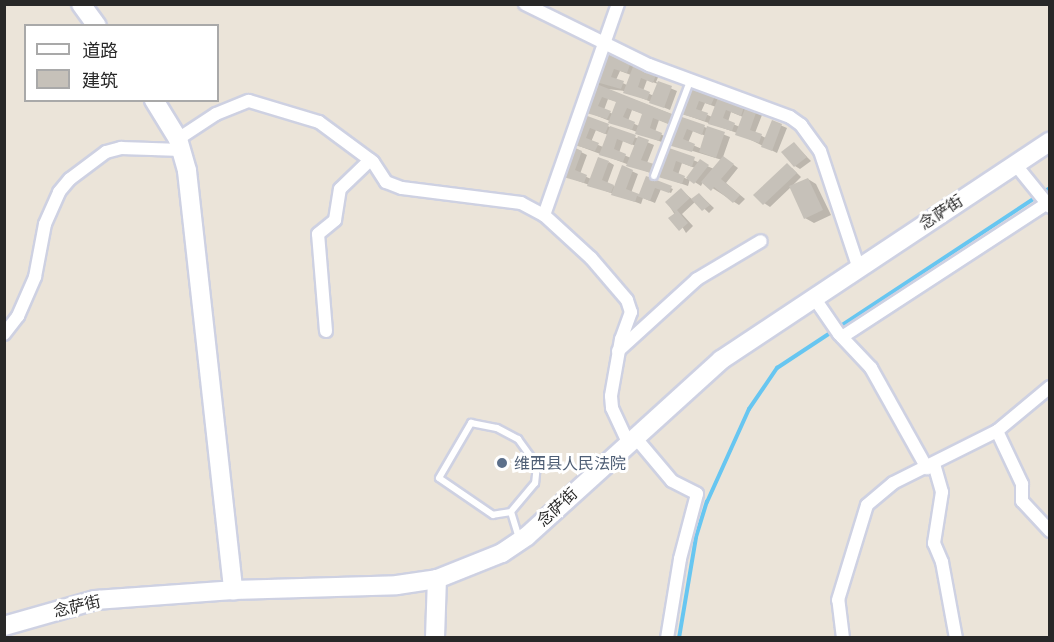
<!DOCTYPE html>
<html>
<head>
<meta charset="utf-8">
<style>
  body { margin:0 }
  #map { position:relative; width:1054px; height:642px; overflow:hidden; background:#ebe4d9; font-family:Quicksand,"Noto Sans SC",sans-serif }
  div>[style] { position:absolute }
  .shadow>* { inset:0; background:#0003 }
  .stream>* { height:4px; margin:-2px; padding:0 2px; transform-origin:2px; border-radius:2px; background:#67c6f1 }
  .building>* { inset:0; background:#c6c1b9 }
  .roads { filter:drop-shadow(2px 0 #ced1e2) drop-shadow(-2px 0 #ced1e2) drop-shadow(0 2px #ced1e2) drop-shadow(0 -2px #ced1e2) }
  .lane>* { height:6px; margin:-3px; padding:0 3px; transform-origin:3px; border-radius:3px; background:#fff }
  .street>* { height:12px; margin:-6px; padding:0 6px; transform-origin:6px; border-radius:6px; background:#fff }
  .secondary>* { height:18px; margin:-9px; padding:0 9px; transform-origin:9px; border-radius:9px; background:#fff }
  .dots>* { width:16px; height:16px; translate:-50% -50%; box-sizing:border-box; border:3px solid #fff; border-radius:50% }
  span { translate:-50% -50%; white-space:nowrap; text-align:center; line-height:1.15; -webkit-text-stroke:6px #fff; paint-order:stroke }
  .street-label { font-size:16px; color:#282828 }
  .service-label { font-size:16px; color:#4e5e75 }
  .left { translate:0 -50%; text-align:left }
  .frame { position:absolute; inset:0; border:6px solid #282828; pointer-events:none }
  .legend { position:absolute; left:24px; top:24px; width:195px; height:78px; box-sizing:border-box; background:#fff; border:2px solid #a9a9a9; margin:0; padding:8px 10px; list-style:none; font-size:18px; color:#282828 }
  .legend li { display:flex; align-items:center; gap:12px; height:30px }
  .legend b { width:30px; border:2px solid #a9a9a9 }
</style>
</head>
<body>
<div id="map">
  <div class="shadow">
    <i style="clip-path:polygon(evenodd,608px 55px,659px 75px,656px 82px,677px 91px,670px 110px,625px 91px,607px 89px,730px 137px,723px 157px,738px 168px,726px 183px,745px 199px,739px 205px,703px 182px,701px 186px,690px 179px,688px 186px,660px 176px,670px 150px,714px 169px,722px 160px,670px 144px,677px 127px,659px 120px,655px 132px,667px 137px,664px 143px,585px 111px,608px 55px,620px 71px,631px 75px,627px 85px,616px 80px,620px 71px,608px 55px,647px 80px,658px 84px,654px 96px,643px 91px,647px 80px,608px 55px,608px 99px,618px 102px,613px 114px,604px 110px,608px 99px,608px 55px,632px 110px,644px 114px,639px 126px,628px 121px,632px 110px,608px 55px,693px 131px,706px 136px,702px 149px,688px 143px,693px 131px,608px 55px,682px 163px,695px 168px,687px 179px,678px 175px,682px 163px)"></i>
    <i style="clip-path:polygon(evenodd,693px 87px,762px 115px,755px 133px,766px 138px,773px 122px,787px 128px,777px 153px,737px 133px,683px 114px,693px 87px,705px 103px,716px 107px,712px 117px,701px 112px,705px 103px,693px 87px,731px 112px,743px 117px,740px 127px,728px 122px,731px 112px)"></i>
    <i style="clip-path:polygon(evenodd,583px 116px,654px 145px,647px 163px,659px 169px,656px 175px,579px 146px,583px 116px,596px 130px,608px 135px,603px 147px,591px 142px,596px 130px,583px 116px,623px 141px,636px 146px,631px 158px,619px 153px,623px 141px)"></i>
    <i style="clip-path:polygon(794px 144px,811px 161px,800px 169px,795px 166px)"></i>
    <i style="clip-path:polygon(581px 152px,587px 155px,580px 174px,591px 179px,609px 162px,614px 165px,607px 184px,616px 187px,623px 167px,638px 174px,631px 193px,639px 196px,647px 178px,673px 189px,671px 193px,661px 189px,655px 203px,643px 198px,641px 204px,562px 175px)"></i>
    <i style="clip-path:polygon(792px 168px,801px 177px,792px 186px,808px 179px,816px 184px,831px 215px,814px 223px,805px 218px,791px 187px,770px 207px,764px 203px)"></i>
    <i style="clip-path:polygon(681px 190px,693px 200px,699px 194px,714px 208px,709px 213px,696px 201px,682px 214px,693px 226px,686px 233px,667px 202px)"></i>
  </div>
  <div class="stream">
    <i style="left:679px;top:638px;width:102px;rotate:-80.4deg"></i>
    <i style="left:696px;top:537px;width:37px;rotate:-73deg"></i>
    <i style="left:707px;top:502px;width:102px;rotate:-65.7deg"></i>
    <i style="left:749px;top:409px;width:50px;rotate:-55.7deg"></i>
    <i style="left:777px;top:368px;width:327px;rotate:-33.4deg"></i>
  </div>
  <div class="building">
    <i style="clip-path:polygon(608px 53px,631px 62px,627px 73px,614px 69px,611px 77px,624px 81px,621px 89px,596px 82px)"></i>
    <i style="clip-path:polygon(634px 64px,657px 72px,653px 83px,641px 78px,638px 87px,650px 92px,647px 100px,623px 93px)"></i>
    <i style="clip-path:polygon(658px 81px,672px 86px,664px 108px,649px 103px)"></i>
    <i style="clip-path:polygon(594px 83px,672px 114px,668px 124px,653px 118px,650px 128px,662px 133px,659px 141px,635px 134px,642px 114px,627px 108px,623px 117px,635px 122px,632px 130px,608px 123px,616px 102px,602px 97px,598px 106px,611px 111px,607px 119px,583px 112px)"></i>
    <i style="clip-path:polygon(692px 85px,716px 94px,711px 105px,699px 101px,696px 109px,708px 113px,705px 121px,681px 114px)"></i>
    <i style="clip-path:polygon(719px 95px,745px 104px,741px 116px,726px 110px,723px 118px,735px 123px,732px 131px,708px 124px)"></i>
    <i style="clip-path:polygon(746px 106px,757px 110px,750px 130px,762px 134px,759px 143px,735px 135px)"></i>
    <i style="clip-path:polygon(582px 114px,609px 124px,605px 134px,590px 128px,586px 138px,599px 143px,595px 151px,571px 144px)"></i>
    <i style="clip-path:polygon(679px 116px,705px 125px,702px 135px,687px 129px,683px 139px,695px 144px,692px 152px,668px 145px)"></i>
    <i style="clip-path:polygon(772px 120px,782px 124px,772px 151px,761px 147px)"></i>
    <i style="clip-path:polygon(610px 126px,636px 135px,632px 145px,617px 139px,614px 149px,626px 154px,623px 162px,599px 155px)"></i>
    <i style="clip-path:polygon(707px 126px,725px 132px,716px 158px,699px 152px)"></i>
    <i style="clip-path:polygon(638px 136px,649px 140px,641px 160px,654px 164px,651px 173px,626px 166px)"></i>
    <i style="clip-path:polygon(794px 142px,807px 157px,794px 167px,781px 152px)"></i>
    <i style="clip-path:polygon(571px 146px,582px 151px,575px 170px,587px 175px,584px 183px,560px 176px)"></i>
    <i style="clip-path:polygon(669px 148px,695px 157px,692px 167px,676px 161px,673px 171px,685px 176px,682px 184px,658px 177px)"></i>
    <i style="clip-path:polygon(723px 156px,734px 164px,721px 179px,740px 195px,733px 203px,714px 187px,711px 191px,701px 182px)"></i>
    <i style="clip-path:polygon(598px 157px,609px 161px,602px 180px,614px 185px,611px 193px,587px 186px)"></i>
    <i style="clip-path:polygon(700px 159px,709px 165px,694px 184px,686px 178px)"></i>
    <i style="clip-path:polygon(787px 163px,797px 173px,763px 205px,753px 195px)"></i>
    <i style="clip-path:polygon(622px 165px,633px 170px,626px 189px,639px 194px,646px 176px,672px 186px,669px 193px,655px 188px,650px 201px,637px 196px,635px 202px,611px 195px)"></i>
    <i style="clip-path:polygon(808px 178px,823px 210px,804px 219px,789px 186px)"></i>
    <i style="clip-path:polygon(681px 188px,690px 198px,677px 210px,688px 223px,679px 231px,668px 218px,675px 213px,665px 202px)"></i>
    <i style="clip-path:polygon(699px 193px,710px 205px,702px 211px,691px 199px)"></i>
  </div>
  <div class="roads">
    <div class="lane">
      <i style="left:654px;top:176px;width:102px;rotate:-69.2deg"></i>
      <i style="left:511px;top:512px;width:18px;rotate:171deg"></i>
      <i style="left:493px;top:515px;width:65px;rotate:-145.6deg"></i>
      <i style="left:439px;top:478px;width:64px;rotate:-59.8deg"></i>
      <i style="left:471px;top:423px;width:26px;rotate:11deg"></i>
      <i style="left:497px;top:428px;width:24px;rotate:28deg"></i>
      <i style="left:518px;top:439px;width:32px;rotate:54deg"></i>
      <i style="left:537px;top:465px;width:18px;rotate:96deg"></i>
      <i style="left:535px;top:483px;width:38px;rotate:130deg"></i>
      <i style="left:511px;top:512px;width:27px;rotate:73deg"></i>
    </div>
    <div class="street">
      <i style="left:525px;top:4px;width:138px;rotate:26.2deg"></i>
      <i style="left:649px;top:65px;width:150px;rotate:20.2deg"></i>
      <i style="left:790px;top:117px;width:14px;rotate:36deg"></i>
      <i style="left:801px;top:125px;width:32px;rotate:54deg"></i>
      <i style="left:820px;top:151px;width:121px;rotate:71.7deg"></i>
      <i style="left:178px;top:139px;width:45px;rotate:-33.3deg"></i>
      <i style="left:216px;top:114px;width:35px;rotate:-22deg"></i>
      <i style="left:249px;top:101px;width:73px;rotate:16.7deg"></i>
      <i style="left:319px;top:122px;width:67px;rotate:36.5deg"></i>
      <i style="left:373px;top:162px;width:24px;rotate:57deg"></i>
      <i style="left:386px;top:182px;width:17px;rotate:21deg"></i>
      <i style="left:402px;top:188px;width:120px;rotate:7.2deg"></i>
      <i style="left:521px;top:203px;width:26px;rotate:28deg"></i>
      <i style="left:544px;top:215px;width:64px;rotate:42.5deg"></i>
      <i style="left:591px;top:258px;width:55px;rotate:49.4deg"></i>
      <i style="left:627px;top:300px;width:13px;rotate:72deg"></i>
      <i style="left:631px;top:312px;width:29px;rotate:110deg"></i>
      <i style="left:621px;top:339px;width:58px;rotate:100deg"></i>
      <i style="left:611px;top:396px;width:12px;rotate:85deg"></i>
      <i style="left:612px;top:408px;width:38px;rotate:65deg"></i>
      <i style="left:1015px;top:164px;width:55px;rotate:50.9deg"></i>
      <i style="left:544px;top:215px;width:224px;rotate:-70.7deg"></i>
      <i style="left:815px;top:299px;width:42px;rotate:55.6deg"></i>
      <i style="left:839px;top:334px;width:47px;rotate:46.7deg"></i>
      <i style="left:871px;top:368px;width:115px;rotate:60.8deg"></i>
      <i style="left:326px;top:331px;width:97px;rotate:-94.7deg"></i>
      <i style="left:318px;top:234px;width:22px;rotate:-39deg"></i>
      <i style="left:335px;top:220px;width:31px;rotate:-81deg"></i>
      <i style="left:340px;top:189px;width:42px;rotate:-44deg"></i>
      <i style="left:4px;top:334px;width:23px;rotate:-52deg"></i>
      <i style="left:18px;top:316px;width:43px;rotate:-66.4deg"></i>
      <i style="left:35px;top:277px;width:54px;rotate:-79.3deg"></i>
      <i style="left:45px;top:224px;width:35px;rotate:-66deg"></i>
      <i style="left:59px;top:192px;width:17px;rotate:-50deg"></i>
      <i style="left:70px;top:179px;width:45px;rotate:-36.9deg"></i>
      <i style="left:106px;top:152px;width:16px;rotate:-15deg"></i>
      <i style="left:121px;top:148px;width:61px;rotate:1.9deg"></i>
      <i style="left:842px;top:337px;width:244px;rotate:-33.1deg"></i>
      <i style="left:618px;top:351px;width:107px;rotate:-42.3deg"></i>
      <i style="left:697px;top:279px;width:74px;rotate:-30.7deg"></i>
      <i style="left:997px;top:431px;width:59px;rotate:64.7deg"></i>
      <i style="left:1022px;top:484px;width:17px;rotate:90deg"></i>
      <i style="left:1022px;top:501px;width:41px;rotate:47deg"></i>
      <i style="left:635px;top:437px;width:57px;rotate:49.9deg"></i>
      <i style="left:672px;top:481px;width:28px;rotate:27deg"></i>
      <i style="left:697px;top:494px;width:67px;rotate:104.7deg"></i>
      <i style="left:680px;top:559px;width:80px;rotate:99.3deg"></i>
      <i style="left:934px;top:464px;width:29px;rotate:74deg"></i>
      <i style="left:942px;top:492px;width:52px;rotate:98.9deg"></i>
      <i style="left:934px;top:543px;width:21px;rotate:67deg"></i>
      <i style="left:942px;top:562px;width:77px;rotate:79.6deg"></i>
      <i style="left:843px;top:638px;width:38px;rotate:-97deg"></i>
      <i style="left:838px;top:600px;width:99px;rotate:-73deg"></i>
      <i style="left:867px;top:505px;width:34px;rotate:-40deg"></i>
      <i style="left:893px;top:483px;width:116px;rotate:-26.6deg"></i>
      <i style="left:997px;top:431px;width:69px;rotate:-39.7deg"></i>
    </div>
    <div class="secondary">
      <i style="left:81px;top:4px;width:27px;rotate:54deg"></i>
      <i style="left:154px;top:100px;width:46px;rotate:58.4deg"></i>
      <i style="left:178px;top:139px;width:33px;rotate:74deg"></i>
      <i style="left:187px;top:171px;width:422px;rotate:83.7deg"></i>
      <i style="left:4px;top:626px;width:95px;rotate:-15.9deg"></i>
      <i style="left:95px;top:600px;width:138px;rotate:-4.1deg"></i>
      <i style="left:233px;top:590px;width:164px;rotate:-1.7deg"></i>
      <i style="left:397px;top:585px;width:40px;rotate:-8.5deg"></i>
      <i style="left:437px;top:579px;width:70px;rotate:-21.8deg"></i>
      <i style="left:502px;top:553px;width:30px;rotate:-34deg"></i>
      <i style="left:527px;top:536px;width:262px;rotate:-42.2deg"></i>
      <i style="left:721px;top:360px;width:395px;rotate:-33.6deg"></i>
      <i style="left:435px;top:638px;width:59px;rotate:-88.1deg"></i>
    </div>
  </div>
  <div class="dots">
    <i style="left:502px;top:463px;background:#5c6f8a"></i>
  </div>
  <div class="street-label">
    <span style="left:941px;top:212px;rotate:-33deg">念萨街</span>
    <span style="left:557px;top:507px;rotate:-43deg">念萨街</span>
    <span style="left:77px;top:606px;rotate:-13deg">念萨街</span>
  </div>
  <div class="service-label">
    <span class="left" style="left:514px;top:463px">维西县人民法院</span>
  </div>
  <div class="frame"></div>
  <ul class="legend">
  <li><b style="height:8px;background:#fff"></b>道路</li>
  <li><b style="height:16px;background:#c6c1b9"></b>建筑</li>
  </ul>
</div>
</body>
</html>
